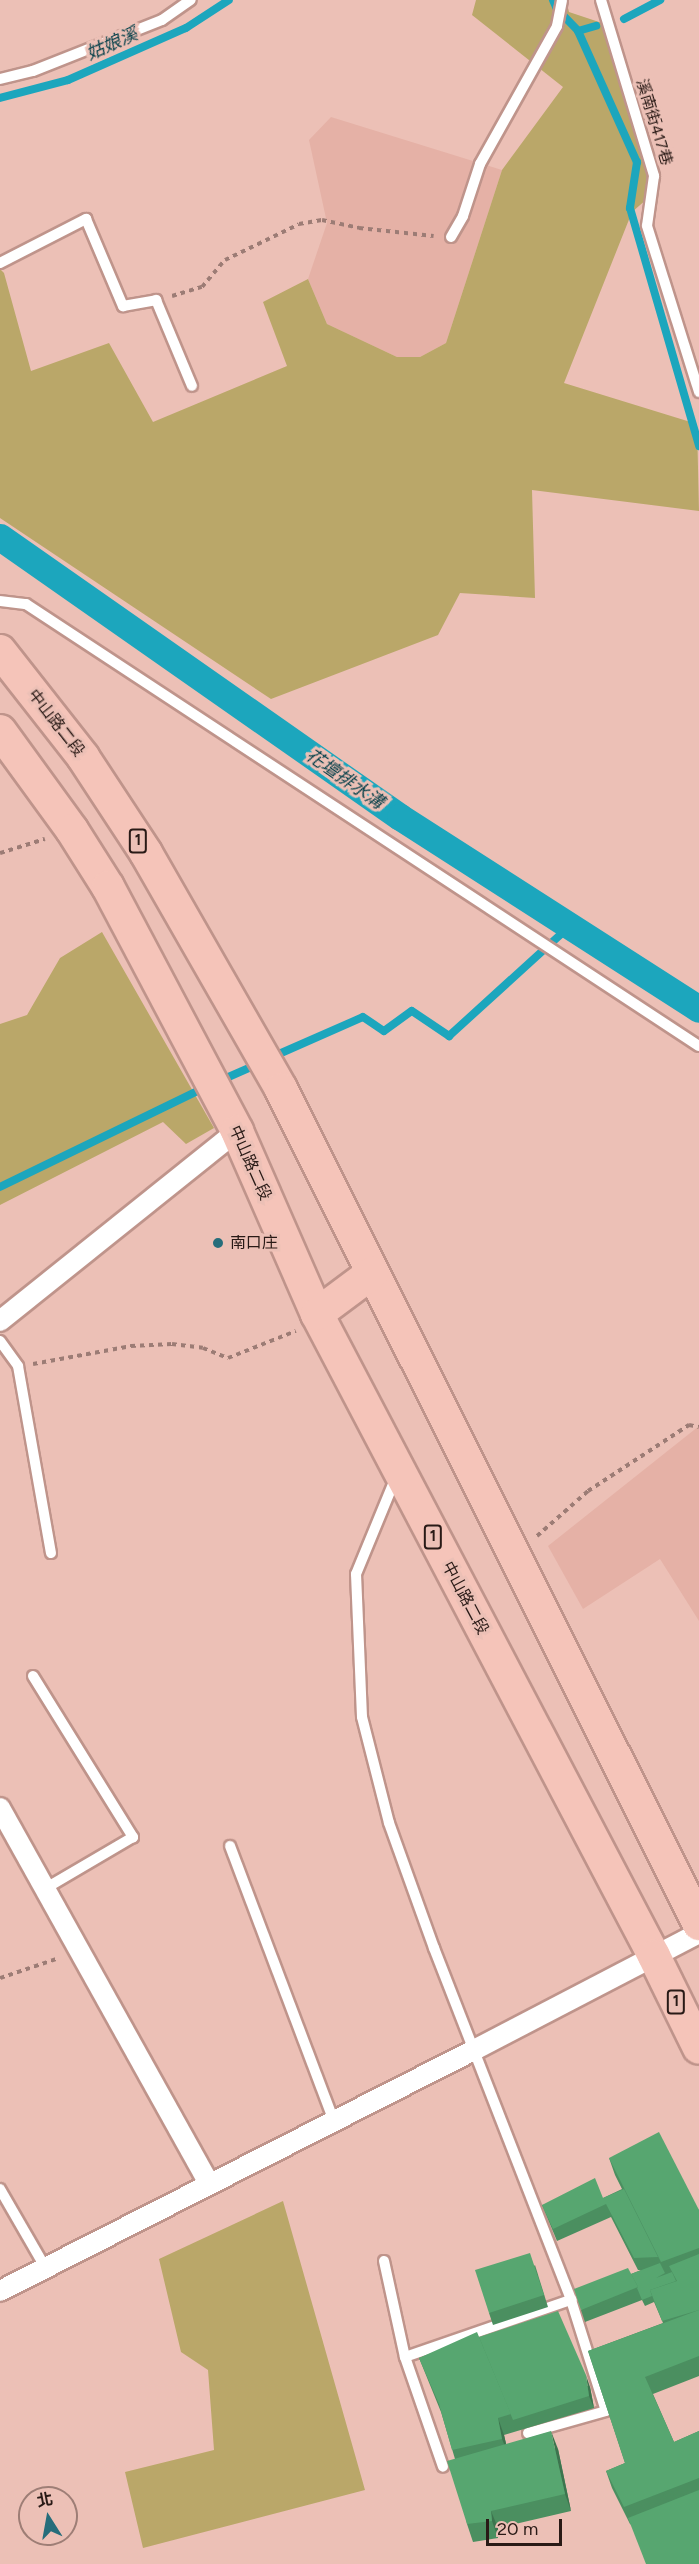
<!DOCTYPE html>
<html>
<head>
<meta charset="utf-8">
<style>
  body { margin:0 }
  #map { position:relative; width:699px; height:2564px; overflow:hidden; background:#ecc0b6; font-family:Figtree,"Noto Sans TC",sans-serif }
  div>[style] { position:absolute }
  .built>* { inset:0; background:#e5b1a6 }
  .green>* { inset:0; background:#baa769 }
  .stream>* { height:8px; margin:-4px; padding:0 4px; transform-origin:4px; border-radius:4px; background:#1ca6bd }
  .canal>* { height:27px; margin:-13.5px; padding:0 13.5px; transform-origin:13.5px; border-radius:13.5px; background:#1ca6bd }
  .path>* { height:4px; margin-top:-2px; transform-origin:0; background:repeating-linear-gradient(90deg,#9c7c75 0 4.5px,transparent 0 9px) }
  .roads { filter:drop-shadow(2px 0 #bf948b) drop-shadow(-2px 0 #bf948b) drop-shadow(0 2px #bf948b) drop-shadow(0 -2px #bf948b) }
  .service>* { height:10px; margin:-5px; padding:0 5px; transform-origin:5px; border-radius:5px; background:#fff }
  .minor>* { height:20px; margin:-10px; padding:0 10px; transform-origin:10px; border-radius:10px; background:#fff }
  .primary>* { height:32px; margin:-16px; padding:0 16px; transform-origin:16px; border-radius:16px; background:#f5c4b9 }
  .wall>* { inset:0; background:#4b8f60 }
  .shaded-wall>* { inset:0; background:#3d744e }
  .building>* { inset:0; background:#57a670 }
  .dots>* { width:16px; height:16px; translate:-50% -50%; box-sizing:border-box; border:3px solid #ecc0b6; border-radius:50% }
  span { translate:-50% -50%; white-space:nowrap; text-align:center; line-height:1.15; -webkit-text-stroke:6px #ecc0b6; paint-order:stroke }
  .shield-label span { padding:2px 4px; background:#ecc0b6; border:2px solid; border-radius:4px; -webkit-text-stroke-width:0 }
  .shield-label { font-size:15px; color:#291a16; font-weight:700 }
  .street-label { font-size:16px; color:#291a16 }
  .poi-label { font-size:16px; color:#291a16 }
  .left { translate:0 -50%; text-align:left }
  .water-label { font-size:18px; color:#06404a; font-style:italic }
  .north { position:absolute; left:18px; top:2486px; width:60px; height:60px; box-sizing:border-box; background:#ecc0b6; border:2px solid #9e7e76; border-radius:50%; rotate:349deg; font-size:16px; font-weight:700; line-height:24px; text-align:center; color:#291a16 }
  .north::after { content:''; display:block; margin:auto; width:21px; height:27px; background:#266d7b; clip-path:polygon(50% 0,100% 100%,50% 72%,0 100%) }
  .scale { position:absolute; left:486px; top:2519px; width:76px; height:27px; box-sizing:border-box; border:3px solid #291a16; border-top:0; padding-left:8px; font-size:18px; line-height:21px; white-space:nowrap; color:#291a16; -webkit-text-stroke:4px #ecc0b6; paint-order:stroke }
</style>
</head>
<body>
<div id="map">
  <div class="built">
    <i style="clip-path:polygon(331px 117px,502px 170px,446px 343px,420px 357px,397px 357px,327px 324px,308px 279px,327px 223px,309px 140px)"></i>
    <i style="clip-path:polygon(699px 1426px,699px 1621px,660px 1559px,583px 1609px,548px 1546px)"></i>
  </div>
  <div class="green">
    <i style="clip-path:polygon(476px 0,566px 0,569px 12px,608px 25px,654px 193px,632px 212px,564px 383px,697px 424px,699px 511px,532px 490px,535px 598px,460px 593px,438px 635px,271px 699px,0 518px,0 269px,4px 273px,31px 371px,109px 343px,153px 422px,287px 366px,263px 302px,308px 279px,327px 324px,397px 357px,420px 357px,446px 343px,502px 170px,563px 87px,472px 15px)"></i>
    <i style="clip-path:polygon(102px 932px,214px 1128px,186px 1144px,163px 1122px,0 1205px,0 1024px,27px 1015px,60px 958px)"></i>
    <i style="clip-path:polygon(283px 2201px,365px 2490px,143px 2548px,125px 2472px,214px 2450px,208px 2370px,181px 2352px,159px 2259px)"></i>
  </div>
  <div class="stream">
    <i style="left:553px;top:0;width:10px;rotate:66deg"></i>
    <i style="left:557px;top:9px;width:30px;rotate:46deg"></i>
    <i style="left:578px;top:31px;width:19px;rotate:-16deg"></i>
    <i style="left:624px;top:19px;width:41px;rotate:-27.8deg"></i>
    <i style="left:578px;top:31px;width:144px;rotate:65.8deg"></i>
    <i style="left:637px;top:162px;width:47px;rotate:98.7deg"></i>
    <i style="left:630px;top:208px;width:248px;rotate:73.8deg"></i>
    <i style="left:0;top:98px;width:70px;rotate:-14.8deg"></i>
    <i style="left:68px;top:80px;width:129px;rotate:-23.8deg"></i>
    <i style="left:186px;top:28px;width:51px;rotate:-33.1deg"></i>
    <i style="left:272px;top:1057px;width:99px;rotate:-23.7deg"></i>
    <i style="left:363px;top:1017px;width:25px;rotate:34deg"></i>
    <i style="left:384px;top:1031px;width:34px;rotate:-36deg"></i>
    <i style="left:412px;top:1011px;width:45px;rotate:34deg"></i>
    <i style="left:449px;top:1036px;width:164px;rotate:-42.3deg"></i>
    <i style="left:217px;top:1082px;width:45px;rotate:-23.7deg"></i>
    <i style="left:0;top:1187px;width:229px;rotate:-25.9deg"></i>
  </div>
  <div class="canal">
    <i style="left:0;top:537px;width:488px;rotate:35deg"></i>
    <i style="left:400px;top:817px;width:355px;rotate:32.7deg"></i>
  </div>
  <div class="path">
    <i style="left:172px;top:296px;width:31px;rotate:-17deg"></i>
    <i style="left:202px;top:287px;width:35px;rotate:-50deg"></i>
    <i style="left:225px;top:260px;width:82px;rotate:-25.9deg"></i>
    <i style="left:299px;top:224px;width:23px;rotate:-10deg"></i>
    <i style="left:322px;top:220px;width:38px;rotate:12deg"></i>
    <i style="left:359px;top:228px;width:75px;rotate:6.1deg"></i>
    <i style="left:0;top:853px;width:47px;rotate:-17.3deg"></i>
    <i style="left:33px;top:1364px;width:100px;rotate:-10.4deg"></i>
    <i style="left:131px;top:1346px;width:41px;rotate:-2.8deg"></i>
    <i style="left:172px;top:1344px;width:31px;rotate:7deg"></i>
    <i style="left:203px;top:1348px;width:27px;rotate:22deg"></i>
    <i style="left:228px;top:1358px;width:73px;rotate:-21.7deg"></i>
    <i style="left:537px;top:1536px;width:68px;rotate:-41.4deg"></i>
    <i style="left:588px;top:1491px;width:121px;rotate:-33.2deg"></i>
    <i style="left:689px;top:1425px;width:10px;rotate:11deg"></i>
    <i style="left:0;top:1978px;width:62px;rotate:-18.7deg"></i>
  </div>
  <div class="roads">
    <div class="service">
      <i style="left:601px;top:0;width:184px;rotate:73.2deg"></i>
      <i style="left:654px;top:176px;width:50px;rotate:98deg"></i>
      <i style="left:647px;top:226px;width:174px;rotate:72.6deg"></i>
      <i style="left:0;top:79px;width:34px;rotate:-14deg"></i>
      <i style="left:33px;top:71px;width:139px;rotate:-21.6deg"></i>
      <i style="left:162px;top:20px;width:35px;rotate:-35deg"></i>
      <i style="left:451px;top:237px;width:24px;rotate:-60deg"></i>
      <i style="left:463px;top:216px;width:55px;rotate:-71.9deg"></i>
      <i style="left:480px;top:164px;width:158px;rotate:-60.8deg"></i>
      <i style="left:557px;top:26px;width:26px;rotate:-79deg"></i>
      <i style="left:0;top:263px;width:97px;rotate:-27.1deg"></i>
      <i style="left:86px;top:219px;width:95px;rotate:67deg"></i>
      <i style="left:123px;top:306px;width:34px;rotate:-10deg"></i>
      <i style="left:156px;top:300px;width:93px;rotate:67.3deg"></i>
      <i style="left:0;top:601px;width:26px;rotate:7deg"></i>
      <i style="left:26px;top:604px;width:805px;rotate:33.3deg"></i>
      <i style="left:0;top:1341px;width:31px;rotate:54deg"></i>
      <i style="left:18px;top:1366px;width:190px;rotate:80deg"></i>
      <i style="left:396px;top:1477px;width:105px;rotate:112.4deg"></i>
      <i style="left:356px;top:1574px;width:143px;rotate:87.6deg"></i>
      <i style="left:362px;top:1717px;width:109px;rotate:75.7deg"></i>
      <i style="left:389px;top:1823px;width:133px;rotate:70.2deg"></i>
      <i style="left:434px;top:1948px;width:378px;rotate:68.7deg"></i>
      <i style="left:571px;top:2300px;width:116px;rotate:72.5deg"></i>
      <i style="left:606px;top:2411px;width:81px;rotate:164.2deg"></i>
      <i style="left:33px;top:1676px;width:190px;rotate:58.2deg"></i>
      <i style="left:133px;top:1837px;width:101px;rotate:149.6deg"></i>
      <i style="left:230px;top:1846px;width:294px;rotate:69.3deg"></i>
      <i style="left:0;top:2189px;width:90px;rotate:60deg"></i>
      <i style="left:384px;top:2261px;width:98px;rotate:77.7deg"></i>
      <i style="left:405px;top:2357px;width:116px;rotate:70.9deg"></i>
      <i style="left:405px;top:2357px;width:176px;rotate:-19deg"></i>
    </div>
    <div class="minor">
      <i style="left:0;top:1321px;width:304px;rotate:-38.7deg"></i>
      <i style="left:0;top:1808px;width:430px;rotate:60.9deg"></i>
      <i style="left:0;top:2291px;width:534px;rotate:-26.95deg"></i>
      <i style="left:476px;top:2049px;width:251px;rotate:-27.5deg"></i>
    </div>
    <div class="primary">
      <i style="left:0;top:651px;width:135px;rotate:51.9deg"></i>
      <i style="left:83px;top:757px;width:115px;rotate:56.7deg"></i>
      <i style="left:146px;top:853px;width:272px;rotate:60.2deg"></i>
      <i style="left:281px;top:1089px;width:934px;rotate:63.41deg"></i>
      <i style="left:0;top:731px;width:122px;rotate:54deg"></i>
      <i style="left:72px;top:830px;width:67px;rotate:57.7deg"></i>
      <i style="left:108px;top:887px;width:276px;rotate:62.1deg"></i>
      <i style="left:237px;top:1131px;width:200px;rotate:66.4deg"></i>
      <i style="left:317px;top:1314px;width:725px;rotate:62.3deg"></i>
      <i style="left:654px;top:1956px;width:102px;rotate:63.9deg"></i>
      <i style="left:317px;top:1314px;width:69px;rotate:-36.7deg"></i>
    </div>
  </div>
  <div class="wall">
    <i style="clip-path:polygon(609px 2158px,699px 2210px,699px 2376px,653px 2394px,674px 2442px,699px 2431px,699px 2564px,630px 2524px,612px 2488px,606px 2471px,625px 2463px,588px 2351px,663px 2323px,654px 2302px,645px 2306px,642px 2300px,585px 2322px,581px 2310px,631px 2274px,641px 2270px,638px 2270px,611px 2217px,557px 2241px,542px 2205px,603px 2198px,622px 2189px,615px 2175px)"></i>
    <i style="clip-path:polygon(535px 2265px,548px 2307px,493px 2325px,489px 2313px)"></i>
    <i style="clip-path:polygon(479px 2337px,590px 2387px,594px 2408px,504px 2435px,506px 2444px,558px 2449px,571px 2511px,498px 2528px,498px 2538px,473px 2542px,467px 2524px,455px 2459px,441px 2412px,419px 2358px)"></i>
  </div>
  <div class="shaded-wall">
    <i style="clip-path:polygon(586px 2375px,590px 2387px,594px 2408px,589px 2396px)"></i>
    <i style="clip-path:polygon(498px 2418px,504px 2435px,509px 2456px,502px 2439px)"></i>
    <i style="clip-path:polygon(551px 2431px,558px 2449px,571px 2511px,565px 2494px)"></i>
    <i style="clip-path:polygon(491px 2511px,498px 2528px,498px 2538px,492px 2521px)"></i>
  </div>
  <div class="building">
    <i style="clip-path:polygon(659px 2132px,699px 2210px,699px 2248px,661px 2262px,609px 2158px)"></i>
    <i style="clip-path:polygon(595px 2178px,603px 2198px,624px 2189px,658px 2257px,634px 2258px,606px 2204px,553px 2229px,542px 2205px)"></i>
    <i style="clip-path:polygon(530px 2253px,544px 2295px,489px 2313px,475px 2270px)"></i>
    <i style="clip-path:polygon(699px 2254px,699px 2310px,662px 2321px,650px 2290px,677px 2281px,669px 2266px)"></i>
    <i style="clip-path:polygon(660px 2263px,665px 2273px,656px 2278px,672px 2272px,676px 2281px,650px 2290px,652px 2296px,642px 2300px,637px 2288px,638px 2287px,631px 2274px)"></i>
    <i style="clip-path:polygon(628px 2268px,638px 2287px,581px 2310px,574px 2289px)"></i>
    <i style="clip-path:polygon(699px 2310px,699px 2356px,645px 2377px,674px 2442px,699px 2431px,699px 2478px,624px 2507px,606px 2471px,625px 2463px,588px 2351px)"></i>
    <i style="clip-path:polygon(558px 2311px,586px 2375px,589px 2396px,513px 2420px,479px 2337px)"></i>
    <i style="clip-path:polygon(477px 2332px,511px 2414px,498px 2418px,502px 2439px,452px 2450px,439px 2404px,419px 2358px)"></i>
    <i style="clip-path:polygon(551px 2431px,565px 2494px,491px 2511px,492px 2521px,467px 2524px,447px 2461px)"></i>
    <i style="clip-path:polygon(699px 2490px,699px 2564px,646px 2564px,628px 2518px)"></i>
  </div>
  <div class="dots">
    <i style="left:218px;top:1243px;background:#266d7b"></i>
  </div>
  <div class="shield-label">
    <span style="left:138px;top:841px">1</span>
    <span style="left:433px;top:1537px">1</span>
    <span style="left:676px;top:2002px">1</span>
  </div>
  <div class="street-label">
    <span style="left:654px;top:122px;rotate:73deg">溪南街417巷</span>
    <span style="left:56px;top:723px;rotate:52deg">中山路二段</span>
    <span style="left:250px;top:1163px;rotate:66deg">中山路二段</span>
    <span style="left:465px;top:1598px;rotate:62deg">中山路二段</span>
  </div>
  <div class="poi-label">
    <span class="left" style="left:230px;top:1243px">南口庄</span>
  </div>
  <div class="water-label">
    <span style="left:112px;top:44px;rotate:-24deg">姑娘溪</span>
    <span style="left:345px;top:779px;rotate:35deg">花壇排水溝</span>
  </div>
  <div class="north">北</div>
  <div class="scale">20 m</div>
</div>
</body>
</html>
